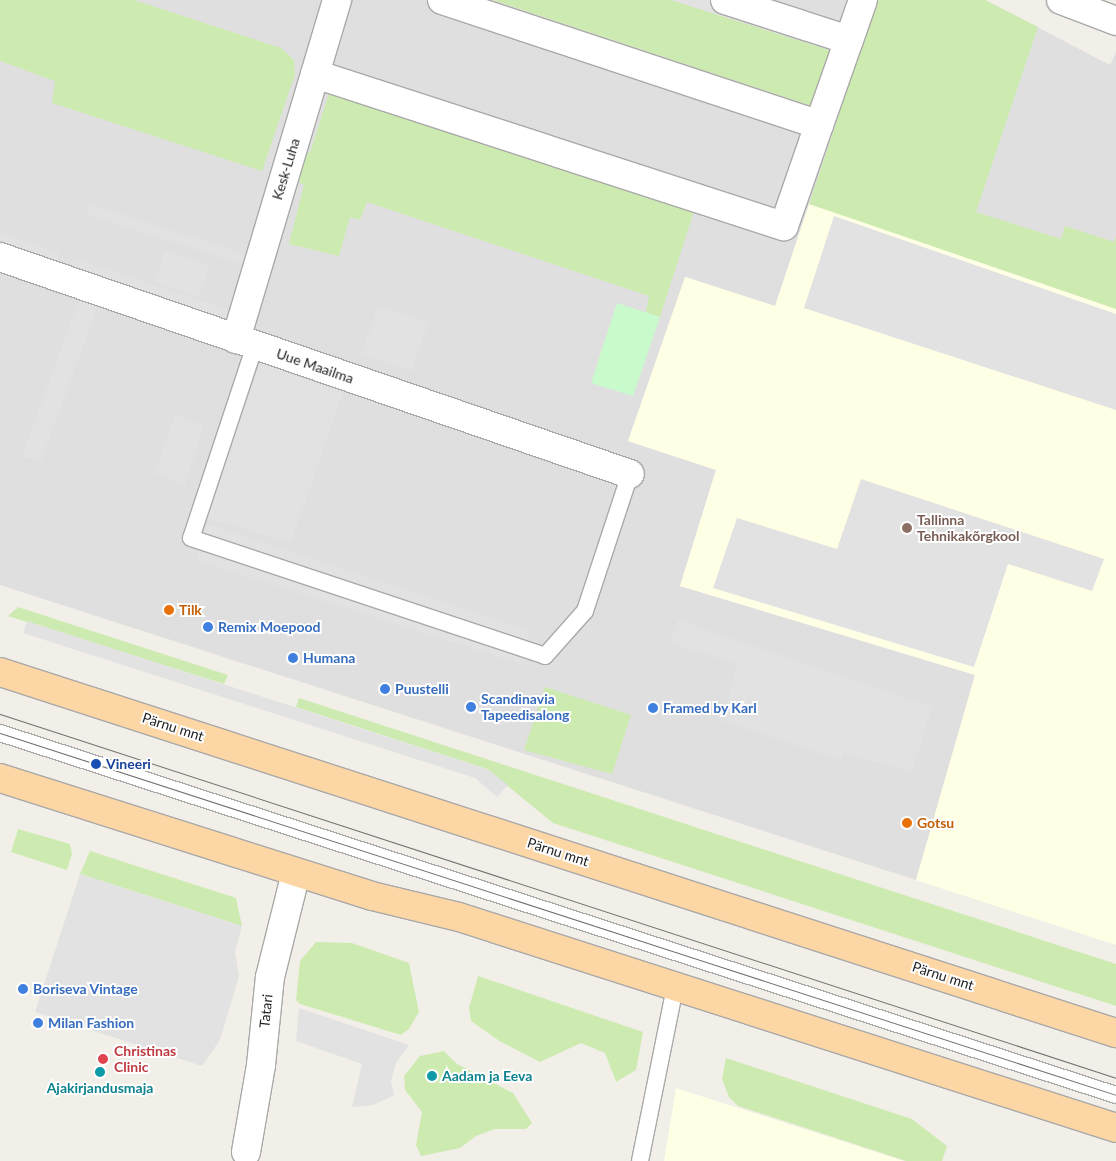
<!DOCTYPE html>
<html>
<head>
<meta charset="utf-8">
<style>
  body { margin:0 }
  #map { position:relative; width:1116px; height:1161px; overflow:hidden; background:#f2efe9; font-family:Lato,sans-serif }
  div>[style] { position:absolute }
  .residential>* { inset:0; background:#e0dfdf }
  .education>* { inset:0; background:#ffffe5 }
  .grass>* { inset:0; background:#cdebb0 }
  .park>* { inset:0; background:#c8facc }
  .parking>* { inset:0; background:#e2e2e2 }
  .roads { filter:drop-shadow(1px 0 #a9a9a9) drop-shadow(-1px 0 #a9a9a9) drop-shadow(0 1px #a9a9a9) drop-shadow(0 -1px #a9a9a9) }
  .service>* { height:16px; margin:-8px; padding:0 8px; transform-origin:8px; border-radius:8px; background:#fff }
  .minor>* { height:28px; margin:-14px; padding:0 14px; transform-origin:14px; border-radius:14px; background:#fff }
  .primary>* { height:28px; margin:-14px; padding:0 14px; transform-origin:14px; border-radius:14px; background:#fcd6a4 }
  .tram>* { height:1px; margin:-0.5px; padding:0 0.5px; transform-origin:0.5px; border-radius:0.5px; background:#707070 }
  .dots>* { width:14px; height:14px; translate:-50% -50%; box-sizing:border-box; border:2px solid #fff; border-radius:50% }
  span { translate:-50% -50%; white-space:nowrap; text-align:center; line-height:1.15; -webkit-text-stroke:4px #fff; paint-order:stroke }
  .street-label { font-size:14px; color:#222 }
  .education-label { font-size:14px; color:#785e54; font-weight:700 }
  .left { translate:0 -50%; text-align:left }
  .food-label { font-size:14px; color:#c56008; font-weight:700 }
  .shop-label { font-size:14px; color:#366cbe; font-weight:700 }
  .transit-label { font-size:14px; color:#164399; font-weight:700 }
  .health-label { font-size:14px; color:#be3a42; font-weight:700 }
  .culture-label { font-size:14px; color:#0d838f; font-weight:700 }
</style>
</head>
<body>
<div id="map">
  <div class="residential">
    <i style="clip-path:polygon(0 0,985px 0,1110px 65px,1116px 52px,1116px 303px,775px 306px,686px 277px,628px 441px,716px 470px,680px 586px,975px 675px,916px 880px,0 585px)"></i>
  </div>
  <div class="education">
    <i style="clip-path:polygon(809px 204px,1116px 303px,1116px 945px,916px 880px,975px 675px,680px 586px,716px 470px,628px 441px,685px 277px,775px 306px)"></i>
    <i style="clip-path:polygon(676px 1088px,904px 1161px,664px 1161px)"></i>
  </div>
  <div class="grass">
    <i style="clip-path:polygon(0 0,134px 0,281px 48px,294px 60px,295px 74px,262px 171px,52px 103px,55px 81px,0 61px)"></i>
    <i style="clip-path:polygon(492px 0,671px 0,836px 52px,814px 107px)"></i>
    <i style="clip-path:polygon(877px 0,985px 0,1038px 27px,976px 212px,1061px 239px,1065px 226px,1114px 242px,1116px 236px,1116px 309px,809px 204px)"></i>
    <i style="clip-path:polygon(332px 84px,697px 202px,660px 317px,646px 312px,649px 296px,367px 202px,360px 220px,350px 217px,339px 256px,289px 244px,304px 185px,290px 178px,298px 150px,310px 153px)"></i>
    <i style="clip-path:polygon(18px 607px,228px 675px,224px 684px,8px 616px)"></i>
    <i style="clip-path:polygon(545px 687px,631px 715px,612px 774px,524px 750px)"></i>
    <i style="clip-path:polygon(299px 698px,1116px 964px,1116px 1006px,553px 823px,487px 769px,296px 707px)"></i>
    <i style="clip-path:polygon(18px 829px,70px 844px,72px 854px,67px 870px,11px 852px)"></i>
    <i style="clip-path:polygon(90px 851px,236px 898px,242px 926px,80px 874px)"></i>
    <i style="clip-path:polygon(316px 942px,352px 943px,409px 963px,419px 1012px,409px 1029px,401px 1035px,300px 1004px,296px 1000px,300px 961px)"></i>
    <i style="clip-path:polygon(478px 976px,643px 1032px,636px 1070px,616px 1082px,605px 1053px,581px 1043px,540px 1062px,501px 1042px,471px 1021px,469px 1008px)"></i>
    <i style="clip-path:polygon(444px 1051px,457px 1064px,513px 1093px,532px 1123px,526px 1129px,495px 1129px,476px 1136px,460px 1148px,421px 1156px,416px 1145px,422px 1112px,405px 1090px,404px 1076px,420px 1056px)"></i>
    <i style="clip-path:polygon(726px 1058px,912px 1119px,947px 1146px,942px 1161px,906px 1161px,738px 1106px,729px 1097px,722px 1079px)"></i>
  </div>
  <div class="park">
    <i style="clip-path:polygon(617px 303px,660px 317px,633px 396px,591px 383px)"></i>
  </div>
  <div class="parking">
    <i style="clip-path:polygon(469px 0,492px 0,814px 107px,811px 118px)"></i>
    <i style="clip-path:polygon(671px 0,709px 0,839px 42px,836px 52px)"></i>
    <i style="clip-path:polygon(90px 204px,245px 254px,241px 264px,86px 214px)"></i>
    <i style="clip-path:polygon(834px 216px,1116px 314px,1116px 410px,804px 308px)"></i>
    <i style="clip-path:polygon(0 232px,59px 253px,56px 264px,0 244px)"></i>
    <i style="clip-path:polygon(165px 250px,210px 265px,198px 297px,155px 283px)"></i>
    <i style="clip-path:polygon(73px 258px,237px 313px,234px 325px,70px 269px)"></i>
    <i style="clip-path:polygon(80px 297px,99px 303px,41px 461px,22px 456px)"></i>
    <i style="clip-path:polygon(378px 306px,429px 322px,411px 371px,361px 354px)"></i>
    <i style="clip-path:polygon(260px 363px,343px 392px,291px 543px,207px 518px)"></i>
    <i style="clip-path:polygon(175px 415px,204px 425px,185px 486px,155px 473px)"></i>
    <i style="clip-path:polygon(861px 479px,1104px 559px,1092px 591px,1008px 564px,974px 667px,713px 588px,737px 518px,837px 549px)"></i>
    <i style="clip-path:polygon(207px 524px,530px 631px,520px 664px,196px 560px)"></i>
    <i style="clip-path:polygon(678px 620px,932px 707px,912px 772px,844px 753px,841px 760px,723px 721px,737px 664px,670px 643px)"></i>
    <i style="clip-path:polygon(27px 621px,487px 769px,508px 785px,497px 797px,475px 778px,23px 633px)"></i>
    <i style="clip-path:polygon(80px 874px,242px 926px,235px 952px,239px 976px,220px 1040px,202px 1066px,35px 1012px)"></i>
    <i style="clip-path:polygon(299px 1008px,409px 1045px,396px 1063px,391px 1081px,394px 1095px,373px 1105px,352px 1107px,362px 1064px,296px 1041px)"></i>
  </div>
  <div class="roads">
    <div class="service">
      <i style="left:255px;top:345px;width:203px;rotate:108.3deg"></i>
      <i style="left:191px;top:538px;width:373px;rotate:18.4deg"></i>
      <i style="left:545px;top:656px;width:60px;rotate:-48.4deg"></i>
      <i style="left:585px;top:611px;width:144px;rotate:-71.8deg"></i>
      <i style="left:0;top:733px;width:1173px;rotate:17.97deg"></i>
      <i style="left:640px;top:1161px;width:177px;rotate:-78.6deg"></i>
    </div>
    <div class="minor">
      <i style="left:442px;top:0;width:397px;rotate:18.3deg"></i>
      <i style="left:819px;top:125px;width:90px;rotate:-70.6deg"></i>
      <i style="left:725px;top:0;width:130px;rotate:17.9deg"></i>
      <i style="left:849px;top:40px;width:42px;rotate:-70.7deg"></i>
      <i style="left:1061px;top:0;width:59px;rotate:20.9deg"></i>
      <i style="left:315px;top:74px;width:493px;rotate:18deg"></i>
      <i style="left:784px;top:226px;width:107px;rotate:-70.9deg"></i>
      <i style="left:0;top:257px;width:666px;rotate:19.01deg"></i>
      <i style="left:236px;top:339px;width:354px;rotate:-73.4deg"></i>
      <i style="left:246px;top:1152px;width:88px;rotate:-80.2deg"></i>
      <i style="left:261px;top:1065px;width:88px;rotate:-84.2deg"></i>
      <i style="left:270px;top:977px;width:107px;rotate:-76deg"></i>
    </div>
    <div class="primary">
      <i style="left:0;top:672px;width:1173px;rotate:17.93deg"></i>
      <i style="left:0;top:778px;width:390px;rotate:17.6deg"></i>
      <i style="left:372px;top:896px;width:89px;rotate:13.6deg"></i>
      <i style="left:459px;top:917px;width:690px;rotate:17.8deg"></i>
    </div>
  </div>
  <div class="tram">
    <i style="left:0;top:714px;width:1174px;rotate:18.06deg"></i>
    <i style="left:0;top:733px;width:1173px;rotate:17.97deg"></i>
  </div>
  <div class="dots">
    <i style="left:907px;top:528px;background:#8d6e63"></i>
    <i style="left:169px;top:610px;background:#e8710a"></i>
    <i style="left:208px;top:627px;background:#3f7fe0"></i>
    <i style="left:293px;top:658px;background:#3f7fe0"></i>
    <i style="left:385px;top:689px;background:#3f7fe0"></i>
    <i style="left:471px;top:707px;background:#3f7fe0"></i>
    <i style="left:653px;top:708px;background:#3f7fe0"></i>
    <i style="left:96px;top:764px;background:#1a4fb4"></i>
    <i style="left:907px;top:823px;background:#e8710a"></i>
    <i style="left:23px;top:989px;background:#3f7fe0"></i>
    <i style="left:38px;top:1023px;background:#3f7fe0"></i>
    <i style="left:103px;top:1059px;background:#e0444e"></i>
    <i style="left:100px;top:1072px;background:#0f9aa8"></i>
    <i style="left:432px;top:1076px;background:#0f9aa8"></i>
  </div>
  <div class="street-label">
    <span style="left:286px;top:169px;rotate:-73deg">Kesk-Luha</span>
    <span style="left:315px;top:366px;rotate:19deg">Uue Maailma</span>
    <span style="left:173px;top:727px;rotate:18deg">Pärnu mnt</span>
    <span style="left:558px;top:852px;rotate:18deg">Pärnu mnt</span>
    <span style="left:943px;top:976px;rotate:18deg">Pärnu mnt</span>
    <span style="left:266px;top:1011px;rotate:-84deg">Tatari</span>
  </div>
  <div class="education-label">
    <span class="left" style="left:917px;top:528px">Tallinna<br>Tehnikakõrgkool</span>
  </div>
  <div class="food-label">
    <span class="left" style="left:179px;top:610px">Tilk</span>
    <span class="left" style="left:917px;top:823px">Gotsu</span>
  </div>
  <div class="shop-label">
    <span class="left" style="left:218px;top:627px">Remix Moepood</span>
    <span class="left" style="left:303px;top:658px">Humana</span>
    <span class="left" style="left:395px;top:689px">Puustelli</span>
    <span class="left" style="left:481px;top:707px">Scandinavia<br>Tapeedisalong</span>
    <span class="left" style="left:663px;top:708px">Framed by Karl</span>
    <span class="left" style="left:33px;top:989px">Boriseva Vintage</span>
    <span class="left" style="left:48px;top:1023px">Milan Fashion</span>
  </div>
  <div class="transit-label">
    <span class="left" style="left:106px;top:764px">Vineeri</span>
  </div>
  <div class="health-label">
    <span class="left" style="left:114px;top:1059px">Christinas<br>Clinic</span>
  </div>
  <div class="culture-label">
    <span class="left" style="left:442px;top:1076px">Aadam ja Eeva</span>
    <span style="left:100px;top:1088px">Ajakirjandusmaja</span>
  </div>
</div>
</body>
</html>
